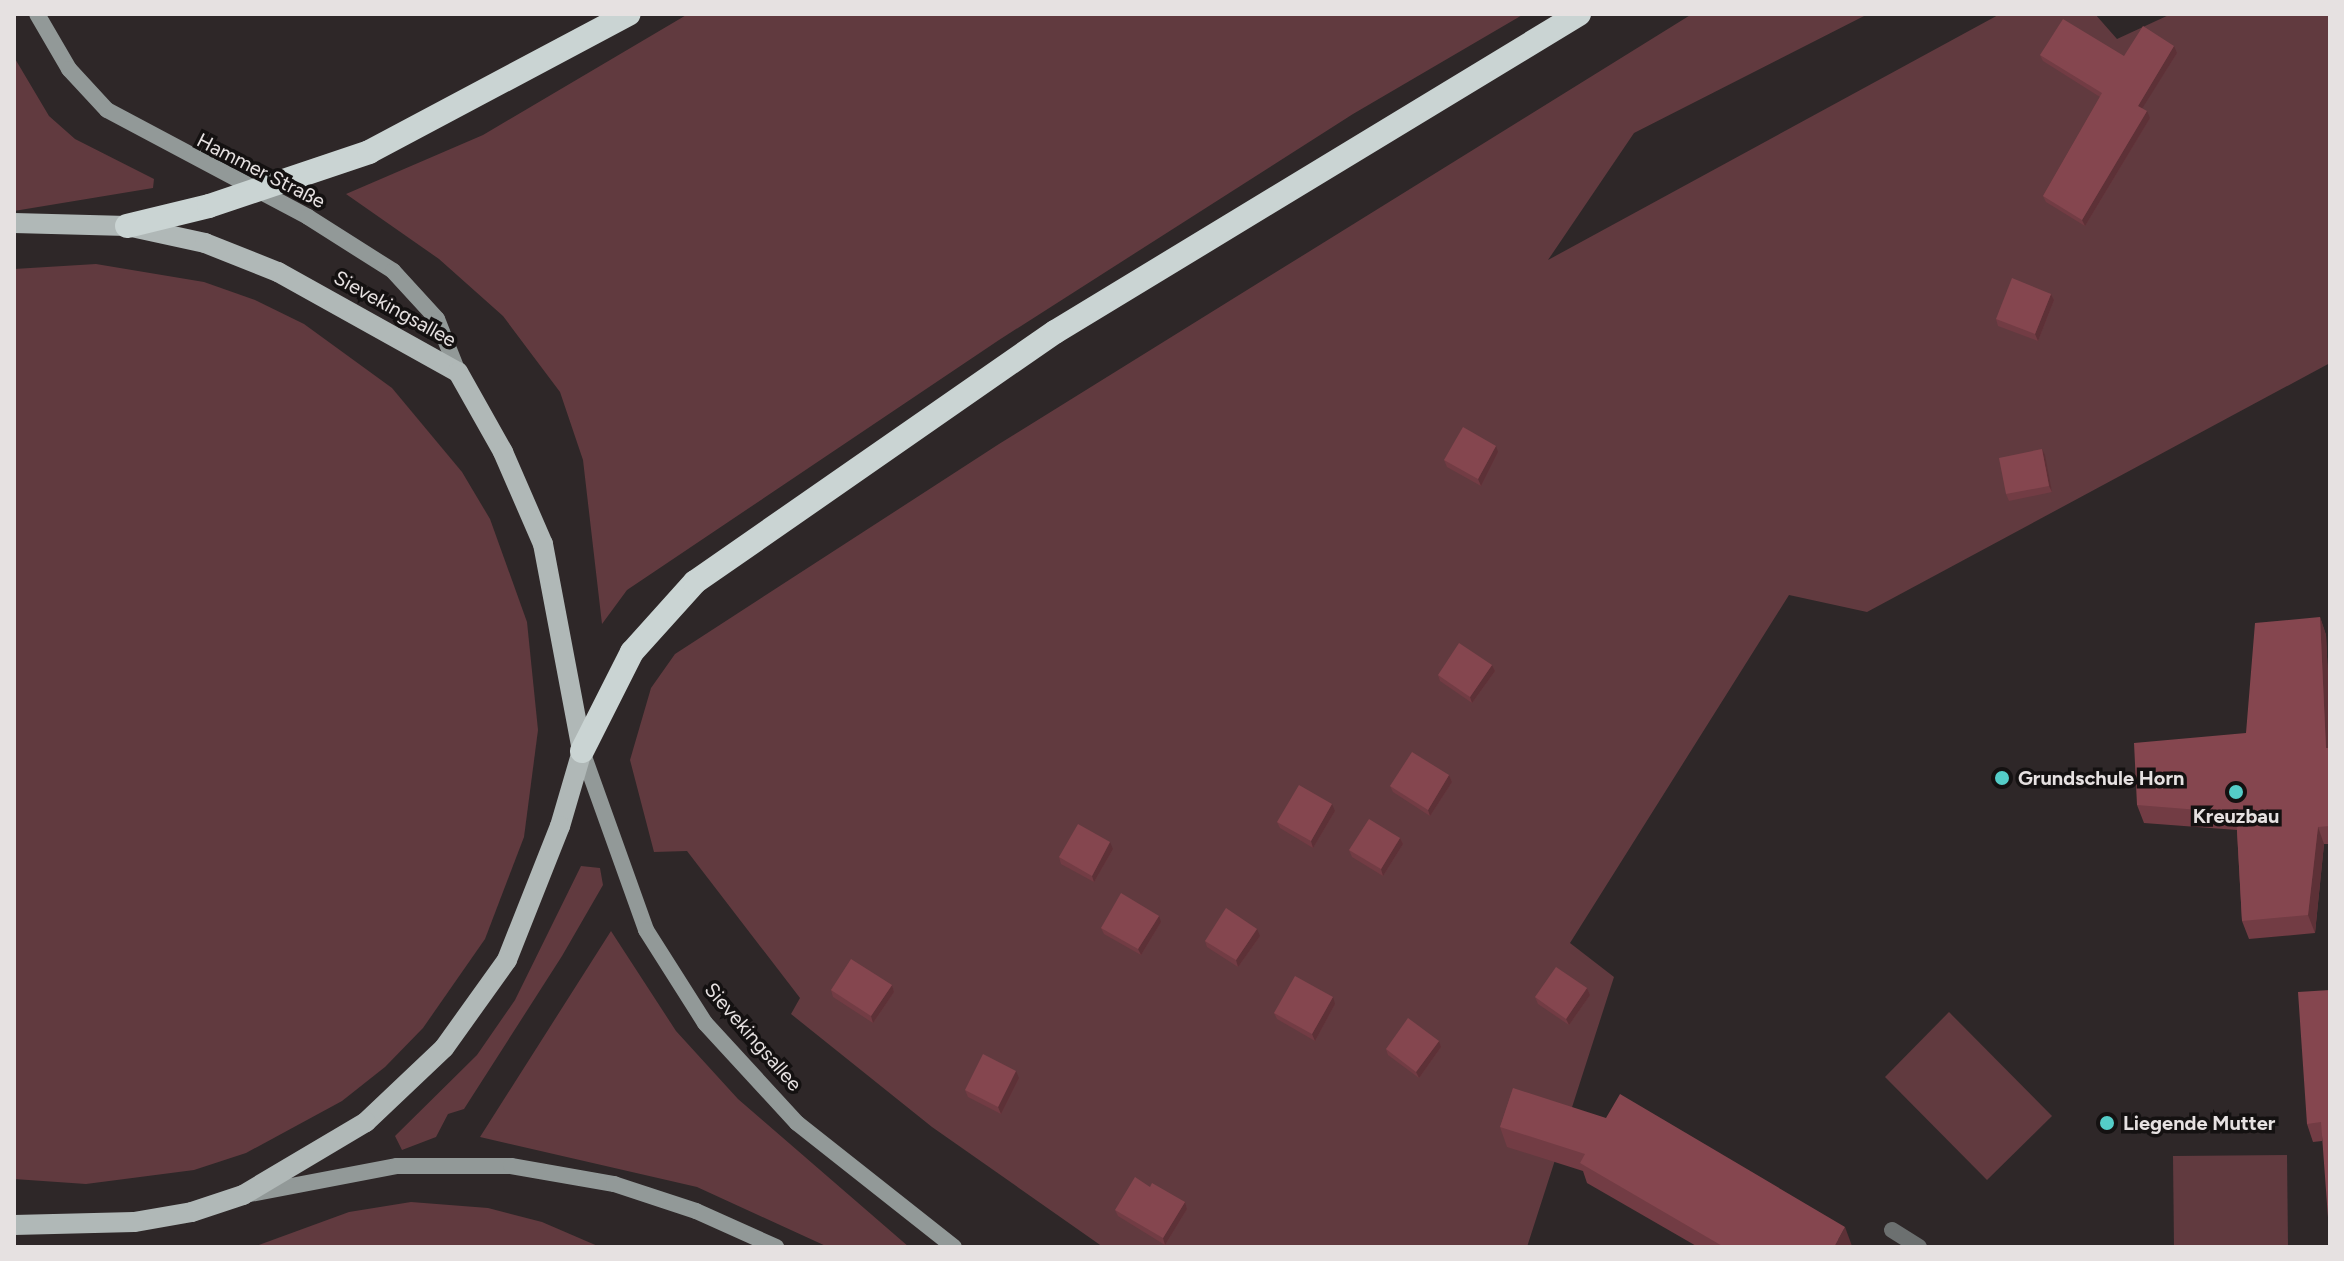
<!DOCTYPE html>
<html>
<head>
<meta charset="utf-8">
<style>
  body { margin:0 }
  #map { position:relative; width:2344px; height:1261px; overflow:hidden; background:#2e2728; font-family:Figtree,sans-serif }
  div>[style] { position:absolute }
  .green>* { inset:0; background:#613a3f }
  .minor>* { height:16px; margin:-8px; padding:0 8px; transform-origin:8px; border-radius:8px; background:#6c7070 }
  .secondary>* { height:16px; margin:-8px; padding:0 8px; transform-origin:8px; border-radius:8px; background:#929998 }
  .primary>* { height:20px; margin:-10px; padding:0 10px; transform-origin:10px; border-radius:10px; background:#b0b8b7 }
  .motorway>* { height:24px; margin:-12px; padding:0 12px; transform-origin:12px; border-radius:12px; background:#cad4d3 }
  .wall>* { inset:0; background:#723c44 }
  .shaded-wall>* { inset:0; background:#5d3137 }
  .building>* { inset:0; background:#85464f }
  .dots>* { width:22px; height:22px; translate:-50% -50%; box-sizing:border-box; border:4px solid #141111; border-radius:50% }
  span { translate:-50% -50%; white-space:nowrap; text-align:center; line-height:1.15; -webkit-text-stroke:7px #141111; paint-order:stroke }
  .street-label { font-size:20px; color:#e6e1e1 }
  .poi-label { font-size:20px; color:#e6e1e1; font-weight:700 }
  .left { translate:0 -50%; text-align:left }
  .frame { position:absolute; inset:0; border:16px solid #e6e1e1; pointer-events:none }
</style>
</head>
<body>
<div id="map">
  <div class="green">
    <i style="clip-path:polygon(688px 14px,1524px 14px,1353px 114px,999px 340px,627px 590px,602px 624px,583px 460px,560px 392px,503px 316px,439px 259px,346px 194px,483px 135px)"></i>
    <i style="clip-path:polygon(1692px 14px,1868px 14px,1634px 133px,1548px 260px,2000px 14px,2095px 14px,2117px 39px,2171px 14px,2330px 14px,2330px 363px,1867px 612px,1789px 595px,1570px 943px,1614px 977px,1527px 1247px,1103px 1247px,932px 1127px,791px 1014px,800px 998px,687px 851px,654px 852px,630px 760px,651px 688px,675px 654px,999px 444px)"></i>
    <i style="clip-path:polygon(14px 57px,49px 116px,75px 139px,154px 179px,153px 188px,14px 211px)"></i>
    <i style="clip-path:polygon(96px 264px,204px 282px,255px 300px,304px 324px,392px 388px,462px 472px,490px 519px,527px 622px,538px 730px,524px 837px,485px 939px,423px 1028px,385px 1067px,342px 1101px,246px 1153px,194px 1170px,86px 1184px,14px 1179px,14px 269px)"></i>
    <i style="clip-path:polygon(581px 866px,600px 868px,603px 885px,562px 956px,464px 1109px,448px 1114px,436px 1137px,402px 1150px,395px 1136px,477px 1055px,515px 1000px)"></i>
    <i style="clip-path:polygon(611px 931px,676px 1031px,738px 1099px,909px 1247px,828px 1247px,697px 1187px,480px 1137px)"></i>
    <i style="clip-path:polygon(1949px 1012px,2052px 1116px,1987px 1180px,1885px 1077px)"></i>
    <i style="clip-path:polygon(2287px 1155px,2288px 1247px,2174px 1247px,2173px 1156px)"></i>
    <i style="clip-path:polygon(411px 1202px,488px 1208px,542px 1222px,600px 1247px,253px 1247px,349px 1212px)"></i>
  </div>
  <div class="minor">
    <i style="left:1892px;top:1230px;width:32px;rotate:32deg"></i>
  </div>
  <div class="secondary">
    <i style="left:37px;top:14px;width:64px;rotate:59.8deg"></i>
    <i style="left:69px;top:69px;width:56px;rotate:47.2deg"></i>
    <i style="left:107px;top:110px;width:228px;rotate:28deg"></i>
    <i style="left:308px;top:217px;width:101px;rotate:32.4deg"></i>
    <i style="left:393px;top:271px;width:65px;rotate:47.5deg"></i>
    <i style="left:437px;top:319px;width:57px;rotate:68.4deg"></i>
    <i style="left:582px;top:751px;width:190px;rotate:70.3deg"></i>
    <i style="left:646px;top:930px;width:110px;rotate:57.6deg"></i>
    <i style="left:705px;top:1023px;width:136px;rotate:47.4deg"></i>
    <i style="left:797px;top:1123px;width:200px;rotate:38.3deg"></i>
    <i style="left:250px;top:1194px;width:150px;rotate:-10.8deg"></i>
    <i style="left:397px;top:1166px;width:114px"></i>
    <i style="left:511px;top:1166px;width:105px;rotate:9.9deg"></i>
    <i style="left:614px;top:1184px;width:86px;rotate:18.2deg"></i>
    <i style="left:696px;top:1211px;width:88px;rotate:24.2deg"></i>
  </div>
  <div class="primary">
    <i style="left:14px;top:223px;width:113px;rotate:1.5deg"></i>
    <i style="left:127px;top:226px;width:80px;rotate:12.3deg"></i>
    <i style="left:205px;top:243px;width:79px;rotate:21.7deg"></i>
    <i style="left:278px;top:272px;width:206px;rotate:29.1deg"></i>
    <i style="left:458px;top:372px;width:92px;rotate:60.6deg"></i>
    <i style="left:503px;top:452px;width:100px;rotate:66.5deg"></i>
    <i style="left:543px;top:544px;width:211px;rotate:79.3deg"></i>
    <i style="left:582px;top:751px;width:78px;rotate:106.3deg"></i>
    <i style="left:560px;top:826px;width:144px;rotate:111.6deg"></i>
    <i style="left:507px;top:960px;width:108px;rotate:125.6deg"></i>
    <i style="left:444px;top:1048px;width:108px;rotate:136.5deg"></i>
    <i style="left:366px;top:1122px;width:143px;rotate:149.3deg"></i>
    <i style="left:243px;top:1195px;width:54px;rotate:161.6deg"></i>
    <i style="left:192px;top:1212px;width:59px;rotate:170.2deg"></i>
    <i style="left:134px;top:1222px;width:120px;rotate:178.6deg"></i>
  </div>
  <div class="motorway">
    <i style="left:127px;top:226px;width:84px;rotate:-13.7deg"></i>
    <i style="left:209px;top:206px;width:169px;rotate:-18.6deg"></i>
    <i style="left:369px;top:152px;width:294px;rotate:-28deg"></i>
    <i style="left:582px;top:751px;width:111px;rotate:-63.2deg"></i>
    <i style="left:632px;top:652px;width:94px;rotate:-48deg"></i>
    <i style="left:695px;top:582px;width:438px;rotate:-34.8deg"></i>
    <i style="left:1055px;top:332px;width:613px;rotate:-31.25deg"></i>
  </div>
  <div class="wall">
    <i style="clip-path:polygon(2177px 53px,2142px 108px,2150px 118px,2085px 226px,2046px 202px,2043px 196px,2100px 97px,2043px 61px,2040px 55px,2124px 56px)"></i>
    <i style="clip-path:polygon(2051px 294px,2054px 300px,2038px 341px,1998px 326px,1996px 319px)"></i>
    <i style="clip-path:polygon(2042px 449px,2052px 492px,2009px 501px,2006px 494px)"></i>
    <i style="clip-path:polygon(1498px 452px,1481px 486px,1447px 467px,1444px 460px)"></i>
    <i style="clip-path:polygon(2320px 617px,2326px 635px,2330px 720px,2330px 844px,2324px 844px,2315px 933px,2249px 939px,2242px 921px,2237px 830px,2144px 823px,2137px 805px,2246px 733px)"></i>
    <i style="clip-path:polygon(1492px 665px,1495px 671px,1472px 703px,1440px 681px,1438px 675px)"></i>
    <i style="clip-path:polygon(1449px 775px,1452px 782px,1430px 816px,1393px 792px,1390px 786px)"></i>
    <i style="clip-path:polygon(1335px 811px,1313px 848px,1280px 828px,1277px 822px)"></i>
    <i style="clip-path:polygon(1400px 838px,1403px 844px,1383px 876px,1352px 857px,1349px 850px)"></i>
    <i style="clip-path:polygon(1113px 849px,1094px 882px,1061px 864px,1059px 857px)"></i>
    <i style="clip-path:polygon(1161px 922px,1141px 955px,1104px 934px,1101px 928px)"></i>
    <i style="clip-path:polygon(1260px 936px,1238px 967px,1207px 947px,1205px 941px)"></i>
    <i style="clip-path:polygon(892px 985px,894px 992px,873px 1023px,833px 997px,831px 990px)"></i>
    <i style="clip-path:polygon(1587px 988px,1590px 995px,1569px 1025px,1538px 1004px,1535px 997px)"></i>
    <i style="clip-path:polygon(2330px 990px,2322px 1141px,2313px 1142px,2307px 1124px)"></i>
    <i style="clip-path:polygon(1335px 1004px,1315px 1041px,1277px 1019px,1274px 1013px)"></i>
    <i style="clip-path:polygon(1439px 1041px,1441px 1047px,1419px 1078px,1388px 1055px,1386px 1049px)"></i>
    <i style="clip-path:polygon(1019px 1078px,1001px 1114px,968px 1097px,965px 1090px)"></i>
    <i style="clip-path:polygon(1513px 1088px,1852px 1246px,1698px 1247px,1587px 1183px,1583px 1171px,1507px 1147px,1500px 1127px)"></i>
    <i style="clip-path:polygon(1150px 1187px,1185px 1202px,1187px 1209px,1165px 1245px,1118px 1216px,1115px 1210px)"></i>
  </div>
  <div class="shaded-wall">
    <i style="clip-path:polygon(2174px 46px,2177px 53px,2140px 112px,2138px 106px)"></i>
    <i style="clip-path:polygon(2147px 111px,2150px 118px,2085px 226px,2082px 220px)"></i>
    <i style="clip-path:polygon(2051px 294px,2054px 300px,2038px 341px,2035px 334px)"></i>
    <i style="clip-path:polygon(1496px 446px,1498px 452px,1481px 486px,1478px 479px)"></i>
    <i style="clip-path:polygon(2042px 449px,2045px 455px,2052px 492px,2049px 486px)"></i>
    <i style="clip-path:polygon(2320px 617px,2326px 635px,2330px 720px,2330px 760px,2326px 748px)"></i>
    <i style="clip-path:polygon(1492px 665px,1495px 671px,1472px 703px,1470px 697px)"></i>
    <i style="clip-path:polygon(1449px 775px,1452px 782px,1430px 816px,1428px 810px)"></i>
    <i style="clip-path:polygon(1332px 804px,1335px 811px,1313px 848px,1311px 841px)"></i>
    <i style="clip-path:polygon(2318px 827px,2324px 844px,2315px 933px,2308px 915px)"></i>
    <i style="clip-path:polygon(1400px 838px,1403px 844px,1383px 876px,1381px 869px)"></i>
    <i style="clip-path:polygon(1110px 842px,1113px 849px,1094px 882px,1092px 876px)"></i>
    <i style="clip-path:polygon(1159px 916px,1161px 922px,1141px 955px,1138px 949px)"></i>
    <i style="clip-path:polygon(1257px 929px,1260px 936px,1238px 967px,1236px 960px)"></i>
    <i style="clip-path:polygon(892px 985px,894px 992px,873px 1023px,871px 1016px)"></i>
    <i style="clip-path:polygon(1587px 988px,1590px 995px,1569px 1025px,1566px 1019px)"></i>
    <i style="clip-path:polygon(1333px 997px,1335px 1004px,1315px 1041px,1312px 1034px)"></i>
    <i style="clip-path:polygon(1439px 1041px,1441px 1047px,1419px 1078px,1416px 1072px)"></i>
    <i style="clip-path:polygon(1016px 1071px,1019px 1078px,1001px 1114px,998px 1107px)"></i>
    <i style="clip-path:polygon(1185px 1202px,1187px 1209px,1165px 1245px,1163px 1238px)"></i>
    <i style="clip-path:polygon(1845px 1227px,1852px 1246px,1834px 1247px)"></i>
  </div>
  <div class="building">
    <i style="clip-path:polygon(2063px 19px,2124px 56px,2143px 26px,2174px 46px,2138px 106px,2147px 111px,2082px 220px,2043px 196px,2102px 93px,2040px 55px)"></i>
    <i style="clip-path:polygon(2012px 278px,2051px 294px,2035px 334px,1996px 319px)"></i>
    <i style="clip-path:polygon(1463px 427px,1496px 446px,1478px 479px,1444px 460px)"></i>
    <i style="clip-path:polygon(2042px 449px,2049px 486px,2006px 494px,1999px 458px)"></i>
    <i style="clip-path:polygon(2320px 617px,2326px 748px,2330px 748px,2330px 826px,2318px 827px,2308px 915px,2242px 921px,2236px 813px,2137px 805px,2134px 743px,2246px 733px,2255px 623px)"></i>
    <i style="clip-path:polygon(1459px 643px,1492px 665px,1470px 697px,1438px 675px)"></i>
    <i style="clip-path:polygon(1412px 752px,1449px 775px,1428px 810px,1390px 786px)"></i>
    <i style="clip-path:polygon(1299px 785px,1332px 804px,1311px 841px,1277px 822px)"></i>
    <i style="clip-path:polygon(1369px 819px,1400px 838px,1381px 869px,1349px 850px)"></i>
    <i style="clip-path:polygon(1078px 824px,1110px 842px,1092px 876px,1059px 857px)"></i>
    <i style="clip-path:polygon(1121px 893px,1159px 916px,1138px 949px,1101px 928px)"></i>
    <i style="clip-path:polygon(1226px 908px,1257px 929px,1236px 960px,1205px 941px)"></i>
    <i style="clip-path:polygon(851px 959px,892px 985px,871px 1016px,831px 990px)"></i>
    <i style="clip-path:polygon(1556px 967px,1587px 988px,1566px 1019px,1535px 997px)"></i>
    <i style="clip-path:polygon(1295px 976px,1333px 997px,1312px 1034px,1274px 1013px)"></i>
    <i style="clip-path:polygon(2330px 990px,2330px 1245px,2321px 1122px,2307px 1124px,2298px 992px)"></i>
    <i style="clip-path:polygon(1408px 1018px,1439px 1041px,1416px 1072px,1386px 1049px)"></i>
    <i style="clip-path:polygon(983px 1054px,1016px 1071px,998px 1107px,965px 1090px)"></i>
    <i style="clip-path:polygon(1513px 1088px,1606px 1118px,1620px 1094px,1845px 1227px,1834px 1247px,1724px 1247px,1580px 1163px,1585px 1154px,1500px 1127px)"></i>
    <i style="clip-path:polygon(1135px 1177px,1150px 1187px,1152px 1183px,1185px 1202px,1163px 1238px,1115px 1210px)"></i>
  </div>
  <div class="dots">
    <i style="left:2002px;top:778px;background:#54cdc8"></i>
    <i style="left:2236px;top:792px;background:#54cdc8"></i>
    <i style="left:2107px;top:1123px;background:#54cdc8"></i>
  </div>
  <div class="street-label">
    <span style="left:261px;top:171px;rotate:27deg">Hammer Straße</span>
    <span style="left:395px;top:309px;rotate:29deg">Sievekingsallee</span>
    <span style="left:753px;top:1037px;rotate:49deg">Sievekingsallee</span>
  </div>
  <div class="poi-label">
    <span class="left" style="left:2018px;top:778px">Grundschule Horn</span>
    <span style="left:2236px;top:816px">Kreuzbau</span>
    <span class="left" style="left:2123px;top:1123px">Liegende Mutter</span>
  </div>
  <div class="frame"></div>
</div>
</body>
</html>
